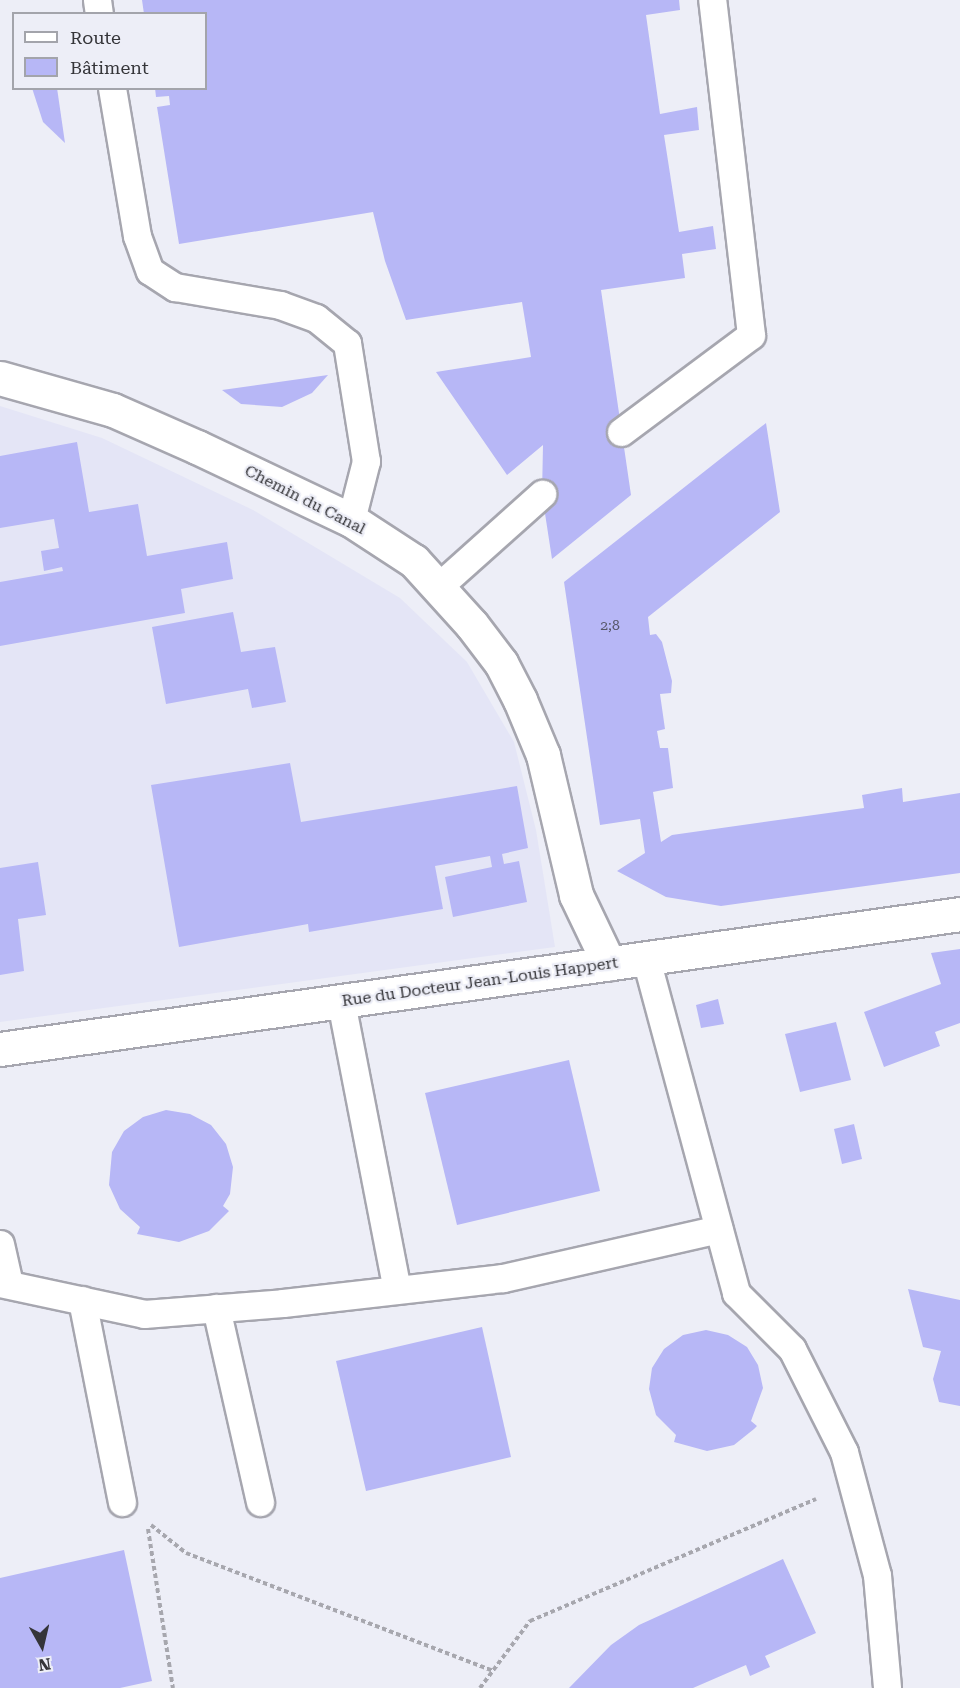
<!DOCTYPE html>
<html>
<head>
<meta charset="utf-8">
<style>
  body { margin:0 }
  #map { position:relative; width:960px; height:1688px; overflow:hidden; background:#edeef7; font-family:"Roboto Serif",serif }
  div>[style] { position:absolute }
  .built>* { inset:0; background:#e4e5f6 }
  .building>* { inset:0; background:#b7b7f6 }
  .path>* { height:4px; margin-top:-2px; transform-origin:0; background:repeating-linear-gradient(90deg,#a7a7ae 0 4.5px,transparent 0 7.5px) }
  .roads { filter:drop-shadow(2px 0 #a6a6af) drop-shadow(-2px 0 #a6a6af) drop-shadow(0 2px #a6a6af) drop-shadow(0 -2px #a6a6af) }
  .lane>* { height:27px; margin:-13.5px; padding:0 13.5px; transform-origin:13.5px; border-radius:13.5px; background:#fff }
  .street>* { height:33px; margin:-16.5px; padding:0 16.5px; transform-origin:16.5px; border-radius:16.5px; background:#fff }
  span { translate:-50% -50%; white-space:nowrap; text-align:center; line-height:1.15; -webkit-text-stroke:4.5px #edeef7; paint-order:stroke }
  .number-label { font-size:14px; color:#565668 }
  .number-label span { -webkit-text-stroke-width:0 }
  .street-label { font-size:16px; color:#353539 }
  .legend { position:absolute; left:12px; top:12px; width:195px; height:78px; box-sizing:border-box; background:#edeef7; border:2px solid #a3a4ab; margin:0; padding:8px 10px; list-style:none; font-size:18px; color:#353539 }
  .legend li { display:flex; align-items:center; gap:12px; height:30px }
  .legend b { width:30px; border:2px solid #a3a4ab }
  .north { position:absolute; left:12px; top:1616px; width:60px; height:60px; -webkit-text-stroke:4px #edeef7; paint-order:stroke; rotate:172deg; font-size:16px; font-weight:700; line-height:24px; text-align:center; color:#353539 }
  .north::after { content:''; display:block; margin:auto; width:21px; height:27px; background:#353539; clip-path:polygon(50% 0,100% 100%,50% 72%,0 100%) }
</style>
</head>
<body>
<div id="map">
  <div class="built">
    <i style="clip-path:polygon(0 406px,102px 438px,253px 510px,400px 598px,467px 662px,514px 742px,536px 830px,555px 947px,0 1022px)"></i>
  </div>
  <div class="building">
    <i style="clip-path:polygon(142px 0,679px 0,680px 10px,646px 15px,660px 114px,697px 107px,699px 130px,664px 135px,679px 232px,713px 226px,716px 249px,682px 254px,685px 278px,601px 290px,631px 495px,552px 559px,542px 494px,543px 445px,507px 475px,436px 372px,531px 357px,522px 302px,406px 320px,385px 261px,373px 212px,179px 244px,157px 107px,170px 105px,169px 96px,156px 97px,155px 88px,206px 88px,206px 14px,144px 14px)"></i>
    <i style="clip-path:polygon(32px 88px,57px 88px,65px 143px,43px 122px)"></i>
    <i style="clip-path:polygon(328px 375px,312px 393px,282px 407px,241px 404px,222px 390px)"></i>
    <i style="clip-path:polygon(766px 423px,780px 512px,648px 617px,650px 635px,656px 634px,662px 642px,672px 681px,671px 693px,660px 694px,665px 729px,657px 731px,660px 748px,668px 748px,673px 788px,653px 792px,661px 842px,672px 835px,864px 808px,862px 795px,902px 788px,903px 802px,960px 793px,960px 873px,721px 906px,666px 897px,617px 871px,645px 853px,640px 819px,600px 825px,564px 582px)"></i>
    <i style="clip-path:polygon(77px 442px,89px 512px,138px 504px,147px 556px,227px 542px,233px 579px,181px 589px,185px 613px,0 646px,0 582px,63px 571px,62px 567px,44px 571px,41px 551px,59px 548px,54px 519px,0 528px,0 456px)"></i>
    <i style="clip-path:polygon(233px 612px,241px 652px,275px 647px,286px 702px,252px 708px,248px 689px,166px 704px,152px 627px)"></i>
    <i style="clip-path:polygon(290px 763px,301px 822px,517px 786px,528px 848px,502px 854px,504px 864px,519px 861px,527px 902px,453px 917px,445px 877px,492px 867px,490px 856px,435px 866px,443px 909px,309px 932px,308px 924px,179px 947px,151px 785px)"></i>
    <i style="clip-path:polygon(38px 862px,46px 915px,18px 919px,24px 971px,0 975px,0 868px)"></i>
    <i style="clip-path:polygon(960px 949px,960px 1023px,935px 1032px,940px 1046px,884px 1067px,864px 1012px,941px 984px,931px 953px)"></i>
    <i style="clip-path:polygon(718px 999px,724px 1024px,701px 1028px,696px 1005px)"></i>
    <i style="clip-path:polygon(836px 1022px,851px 1080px,800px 1092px,785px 1034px)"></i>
    <i style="clip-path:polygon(569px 1060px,600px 1191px,457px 1225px,425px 1093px)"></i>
    <i style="clip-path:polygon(166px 1110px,190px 1114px,211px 1125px,226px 1144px,233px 1167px,230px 1194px,223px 1206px,229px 1211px,209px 1231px,179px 1242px,137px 1234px,140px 1227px,120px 1209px,109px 1185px,112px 1152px,124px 1131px,143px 1117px)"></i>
    <i style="clip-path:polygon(854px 1124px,862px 1159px,842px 1164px,834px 1129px)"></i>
    <i style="clip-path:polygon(908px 1289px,960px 1300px,960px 1406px,939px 1402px,933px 1379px,941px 1351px,923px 1347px)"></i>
    <i style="clip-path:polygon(482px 1327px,511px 1457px,366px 1491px,336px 1361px)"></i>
    <i style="clip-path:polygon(706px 1330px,728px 1335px,747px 1347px,758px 1365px,763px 1388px,751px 1421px,757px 1426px,754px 1429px,734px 1445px,707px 1451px,674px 1442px,676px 1435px,656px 1415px,649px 1389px,652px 1368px,664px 1349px,683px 1335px)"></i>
    <i style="clip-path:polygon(124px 1550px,152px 1681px,120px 1688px,0 1688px,0 1578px)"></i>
    <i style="clip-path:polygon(783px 1559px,816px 1633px,765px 1656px,770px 1667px,750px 1676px,746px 1665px,693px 1688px,569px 1688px,611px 1645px,639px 1625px)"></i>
  </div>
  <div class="path">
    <i style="left:151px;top:1525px;width:45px;rotate:38.7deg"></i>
    <i style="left:186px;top:1553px;width:329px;rotate:21deg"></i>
    <i style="left:148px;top:1529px;width:161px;rotate:81.1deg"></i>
    <i style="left:480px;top:1688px;width:84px;rotate:-53.3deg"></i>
    <i style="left:530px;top:1621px;width:311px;rotate:-23.1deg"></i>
  </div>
  <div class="roads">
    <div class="lane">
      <i style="left:97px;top:0;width:14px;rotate:82deg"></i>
      <i style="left:112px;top:88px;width:150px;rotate:80.4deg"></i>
      <i style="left:137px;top:236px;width:37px;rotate:70deg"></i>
      <i style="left:150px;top:271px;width:30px;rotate:33deg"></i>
      <i style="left:175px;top:287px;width:107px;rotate:9.7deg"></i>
      <i style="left:280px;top:305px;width:38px;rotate:20deg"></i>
      <i style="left:316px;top:318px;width:40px;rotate:39deg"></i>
      <i style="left:347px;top:343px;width:120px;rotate:80.9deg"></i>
      <i style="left:366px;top:461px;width:61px;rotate:104.3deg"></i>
      <i style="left:621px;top:432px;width:162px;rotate:-36.7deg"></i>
      <i style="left:751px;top:335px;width:337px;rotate:-96.6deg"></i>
      <i style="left:438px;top:587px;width:140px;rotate:-41.8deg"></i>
      <i style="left:646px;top:959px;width:346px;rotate:74.9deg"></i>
      <i style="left:736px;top:1293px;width:79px;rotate:45deg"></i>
      <i style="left:792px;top:1349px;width:115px;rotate:63.2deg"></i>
      <i style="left:844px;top:1452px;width:127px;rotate:75deg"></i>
      <i style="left:877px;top:1575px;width:113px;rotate:84.9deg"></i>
      <i style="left:341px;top:1002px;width:292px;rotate:79deg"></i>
      <i style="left:0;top:1244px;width:41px;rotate:77.3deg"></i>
      <i style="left:0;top:1283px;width:147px;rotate:12.1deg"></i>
      <i style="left:144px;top:1314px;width:139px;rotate:-4.5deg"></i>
      <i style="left:283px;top:1303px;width:221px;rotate:-6.5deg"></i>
      <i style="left:503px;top:1278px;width:221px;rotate:-12.8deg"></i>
      <i style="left:82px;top:1300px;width:206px;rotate:78.8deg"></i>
      <i style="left:216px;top:1308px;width:199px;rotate:77.2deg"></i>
    </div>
    <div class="street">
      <i style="left:0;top:378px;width:117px;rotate:15.8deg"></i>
      <i style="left:113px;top:410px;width:92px;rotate:23.8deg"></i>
      <i style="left:197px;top:447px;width:170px;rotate:25.4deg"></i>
      <i style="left:351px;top:520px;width:75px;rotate:33.1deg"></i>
      <i style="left:414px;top:561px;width:86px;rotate:47.8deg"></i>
      <i style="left:472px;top:625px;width:48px;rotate:52.7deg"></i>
      <i style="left:501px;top:663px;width:42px;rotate:62.8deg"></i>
      <i style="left:520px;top:700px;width:60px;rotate:67.3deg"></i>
      <i style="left:543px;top:755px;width:144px;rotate:76.7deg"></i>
      <i style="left:576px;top:895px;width:76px;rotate:64.4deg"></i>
      <i style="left:0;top:1049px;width:969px;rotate:-8deg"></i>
    </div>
  </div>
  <div class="number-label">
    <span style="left:610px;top:625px">2;8</span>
  </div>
  <div class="street-label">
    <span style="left:305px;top:500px;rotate:27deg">Chemin du Canal</span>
    <span style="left:480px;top:982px;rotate:-8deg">Rue du Docteur Jean-Louis Happert</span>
  </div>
  <ul class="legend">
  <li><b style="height:8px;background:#fff"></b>Route</li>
  <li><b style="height:16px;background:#b7b7f6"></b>Bâtiment</li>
  </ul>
  <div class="north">N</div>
</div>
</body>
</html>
